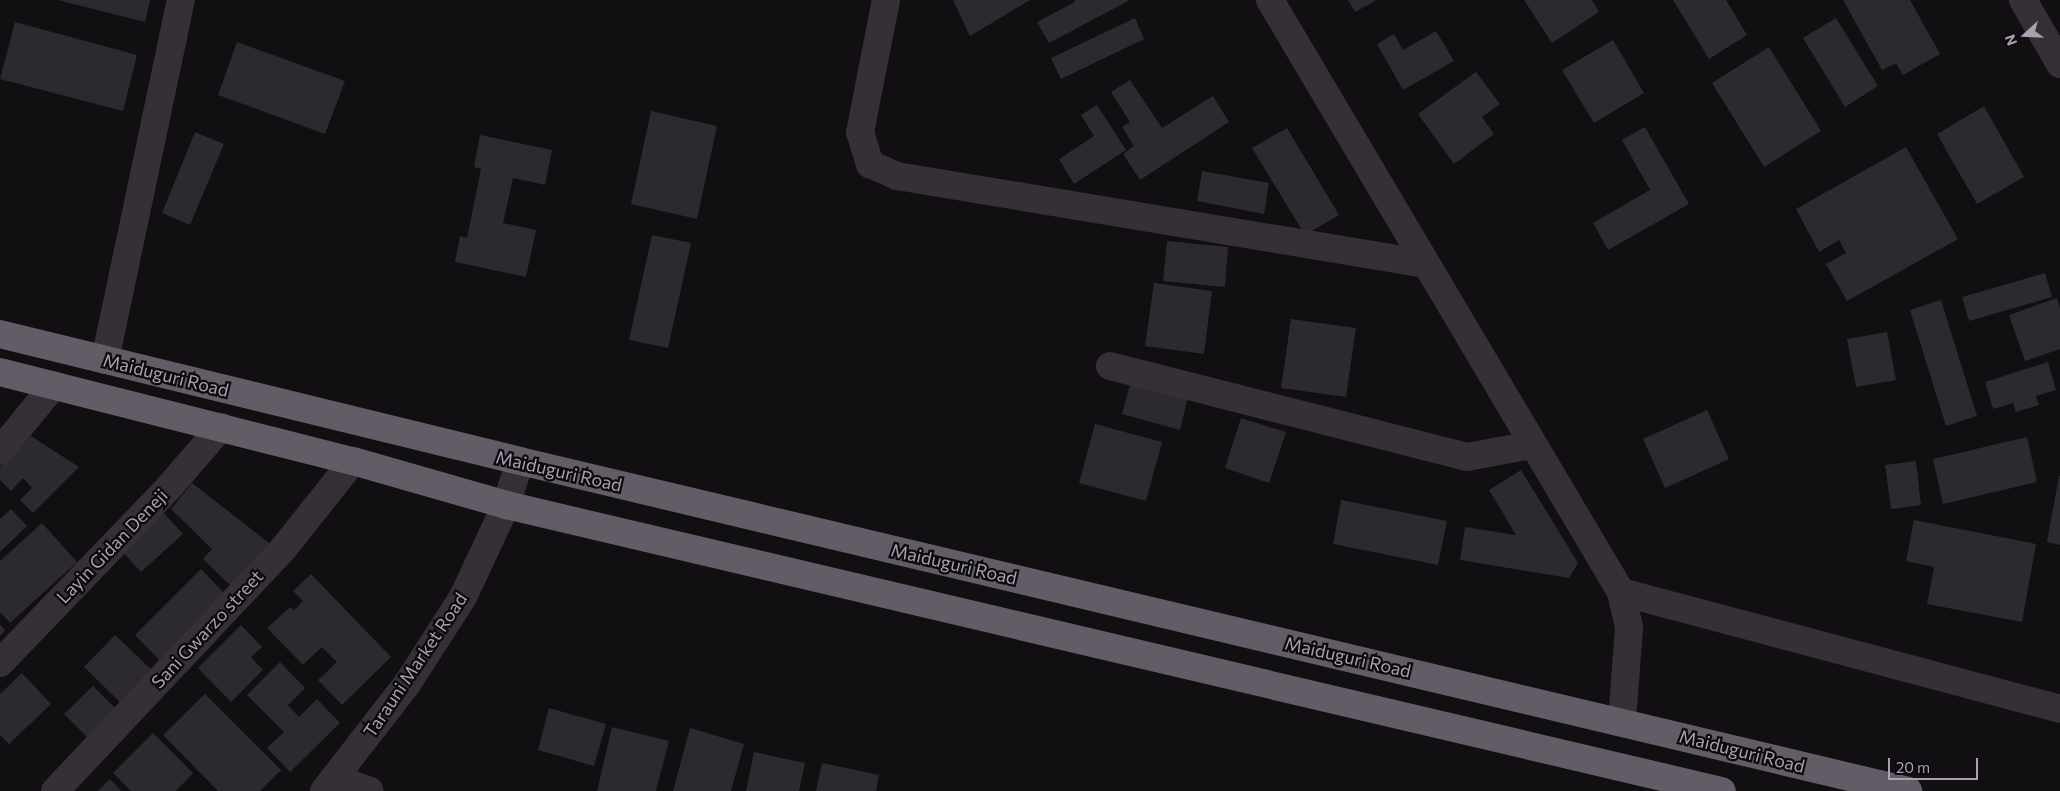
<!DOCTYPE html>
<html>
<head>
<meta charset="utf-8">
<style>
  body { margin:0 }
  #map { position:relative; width:2060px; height:791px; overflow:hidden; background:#110f11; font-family:Commissioner,sans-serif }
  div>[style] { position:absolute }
  .building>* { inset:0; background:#2c2a2e }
  .minor>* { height:28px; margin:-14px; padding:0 14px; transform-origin:14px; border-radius:14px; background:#343036 }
  .highway>* { height:28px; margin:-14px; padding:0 14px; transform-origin:14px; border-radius:14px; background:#625c67 }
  span { translate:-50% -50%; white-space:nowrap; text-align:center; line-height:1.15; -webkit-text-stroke:4.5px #0b0a0c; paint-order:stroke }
  .street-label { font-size:18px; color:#aa9fb3 }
  .north { position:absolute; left:2000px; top:10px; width:50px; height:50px; -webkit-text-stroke:4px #0b0a0c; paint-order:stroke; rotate:250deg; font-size:14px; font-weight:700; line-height:20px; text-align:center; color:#aa9fb3 }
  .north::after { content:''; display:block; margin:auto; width:18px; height:22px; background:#aa9fb3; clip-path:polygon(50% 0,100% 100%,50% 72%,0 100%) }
  .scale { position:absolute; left:1888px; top:758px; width:90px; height:22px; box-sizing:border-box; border:2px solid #aa9fb3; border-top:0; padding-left:6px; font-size:15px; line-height:18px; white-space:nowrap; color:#aa9fb3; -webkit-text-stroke:4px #0b0a0c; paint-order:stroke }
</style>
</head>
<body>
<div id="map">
  <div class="building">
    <i style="clip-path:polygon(58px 0,150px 0,145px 22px)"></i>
    <i style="clip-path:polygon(953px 0,1030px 0,970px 36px)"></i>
    <i style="clip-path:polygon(1074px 0,1130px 0,1049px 43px,1037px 22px,1075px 2px)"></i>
    <i style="clip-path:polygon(1348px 0,1377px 0,1355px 12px)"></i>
    <i style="clip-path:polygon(1524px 0,1592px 0,1599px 12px,1552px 43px)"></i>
    <i style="clip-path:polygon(1673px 0,1726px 0,1747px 35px,1709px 59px)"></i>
    <i style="clip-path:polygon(1843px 0,1910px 0,1940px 54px,1903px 75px,1896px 63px,1882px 70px)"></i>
    <i style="clip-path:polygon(1135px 18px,1144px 39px,1061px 79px,1051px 58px)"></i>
    <i style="clip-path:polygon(1836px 18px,1878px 86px,1845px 107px,1803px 38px)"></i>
    <i style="clip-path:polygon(15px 22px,137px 55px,123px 111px,0 79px)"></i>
    <i style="clip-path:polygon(1436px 31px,1454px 61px,1403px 90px,1377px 44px,1394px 34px,1403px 50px)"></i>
    <i style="clip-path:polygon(1613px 40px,1644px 93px,1594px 123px,1562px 70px)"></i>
    <i style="clip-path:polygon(237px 42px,345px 81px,325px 134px,218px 95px)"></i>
    <i style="clip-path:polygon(1769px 47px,1821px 131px,1764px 167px,1712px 83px)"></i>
    <i style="clip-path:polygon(1476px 72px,1500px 104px,1482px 117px,1494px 134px,1454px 164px,1418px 114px)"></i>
    <i style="clip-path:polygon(1130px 80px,1162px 128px,1213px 96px,1229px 122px,1140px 180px,1123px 154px,1134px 146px,1122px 127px,1130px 122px,1111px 92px)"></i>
    <i style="clip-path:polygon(1097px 105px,1126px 150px,1074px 184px,1059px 159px,1094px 136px,1081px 115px)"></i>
    <i style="clip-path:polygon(1984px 106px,2024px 177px,1977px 204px,1937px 134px)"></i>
    <i style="clip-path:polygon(651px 111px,717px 126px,697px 219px,631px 204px)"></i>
    <i style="clip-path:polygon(1645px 127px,1689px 204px,1608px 250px,1593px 223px,1650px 190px,1622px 140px)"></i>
    <i style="clip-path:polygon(1287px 128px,1339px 215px,1305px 235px,1252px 148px)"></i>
    <i style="clip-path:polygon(195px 132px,224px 144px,190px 225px,162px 213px)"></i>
    <i style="clip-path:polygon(480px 135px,552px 150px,545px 185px,513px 178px,503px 223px,536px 230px,526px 277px,455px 262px,460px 236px,467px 238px,481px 169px,474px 167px)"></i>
    <i style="clip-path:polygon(1906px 147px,1958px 239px,1847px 301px,1826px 264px,1846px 253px,1839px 240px,1819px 252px,1796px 209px)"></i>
    <i style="clip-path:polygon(1202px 171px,1269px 183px,1264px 214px,1197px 201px)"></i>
    <i style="clip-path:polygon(652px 235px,691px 243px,668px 348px,629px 340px)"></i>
    <i style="clip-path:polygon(1167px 241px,1228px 247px,1225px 287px,1163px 281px)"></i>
    <i style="clip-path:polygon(2045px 273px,2052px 297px,1969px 321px,1962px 297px)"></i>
    <i style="clip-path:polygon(1154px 283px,1212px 291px,1204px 354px,1145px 346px)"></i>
    <i style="clip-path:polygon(2057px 298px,2060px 308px,2060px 349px,2025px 361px,2009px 315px)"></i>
    <i style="clip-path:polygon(1941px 300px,1977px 416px,1946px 426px,1910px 310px)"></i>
    <i style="clip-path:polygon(1291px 319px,1356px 328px,1346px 397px,1281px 388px)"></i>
    <i style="clip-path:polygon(1887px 332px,1896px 380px,1856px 387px,1847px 339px)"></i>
    <i style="clip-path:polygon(2048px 362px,2056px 390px,2036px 396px,2039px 405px,2016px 412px,2013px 403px,1993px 409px,1985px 382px)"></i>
    <i style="clip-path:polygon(1132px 377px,1189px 392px,1180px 430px,1122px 414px)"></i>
    <i style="clip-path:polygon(1707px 410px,1729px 459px,1665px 488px,1643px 439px)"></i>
    <i style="clip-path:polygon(1241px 418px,1286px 432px,1269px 483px,1225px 468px)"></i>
    <i style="clip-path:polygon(1095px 424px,1162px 442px,1146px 501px,1079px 483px)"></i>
    <i style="clip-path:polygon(31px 436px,79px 467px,33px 513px,20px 500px,32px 488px,23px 478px,11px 491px,0 480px,0 467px)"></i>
    <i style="clip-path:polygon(2027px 437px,2037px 482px,1943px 504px,1933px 459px)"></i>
    <i style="clip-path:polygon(1916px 461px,1921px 505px,1891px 509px,1885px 465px)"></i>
    <i style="clip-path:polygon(1521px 470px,1578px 563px,1569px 578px,1460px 560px,1465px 527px,1516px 535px,1489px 490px)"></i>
    <i style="clip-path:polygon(2059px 476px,2060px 476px,2060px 545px,2047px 542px)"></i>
    <i style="clip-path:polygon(192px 483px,273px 546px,233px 588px,203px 559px,212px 549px,171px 509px)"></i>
    <i style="clip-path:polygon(1341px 500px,1447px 521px,1438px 565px,1333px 544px)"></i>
    <i style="clip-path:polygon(11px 509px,27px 526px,0 552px,0 519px)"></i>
    <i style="clip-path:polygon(164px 513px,183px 534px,141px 572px,122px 551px)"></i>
    <i style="clip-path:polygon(1914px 520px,2036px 544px,2022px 622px,1927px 604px,1934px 567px,1906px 561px)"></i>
    <i style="clip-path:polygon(42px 523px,77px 562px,10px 623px,0 612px,0 561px)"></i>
    <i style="clip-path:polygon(201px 569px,225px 594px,159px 660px,135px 635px)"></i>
    <i style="clip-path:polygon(311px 574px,391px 657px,342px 705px,318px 680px,337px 662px,322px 647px,303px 665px,267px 628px,290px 607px,294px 610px,303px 601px,293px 591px)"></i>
    <i style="clip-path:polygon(0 625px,5px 630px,0 636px)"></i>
    <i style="clip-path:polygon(241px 625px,262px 647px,251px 657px,263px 670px,231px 702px,198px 668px)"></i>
    <i style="clip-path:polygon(115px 635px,155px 673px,123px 705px,84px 667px)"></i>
    <i style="clip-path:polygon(280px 662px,305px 688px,288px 705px,299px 717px,317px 699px,340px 723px,290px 772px,267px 748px,284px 732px,247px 695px)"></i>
    <i style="clip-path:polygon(22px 673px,51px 704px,9px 744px,0 735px,0 694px)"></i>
    <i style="clip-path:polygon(93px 686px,119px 712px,91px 741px,64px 714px)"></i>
    <i style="clip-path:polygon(205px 694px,281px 770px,260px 791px,218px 791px,163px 735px)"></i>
    <i style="clip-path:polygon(549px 708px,606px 724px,594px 766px,538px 750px)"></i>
    <i style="clip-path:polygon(612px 727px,669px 741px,656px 791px,597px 791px)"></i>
    <i style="clip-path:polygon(690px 728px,744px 744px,731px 791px,673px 791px)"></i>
    <i style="clip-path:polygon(153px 733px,193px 773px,176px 791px,131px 791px,113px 773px)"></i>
    <i style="clip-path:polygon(754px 752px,805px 763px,799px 791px,746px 791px)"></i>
    <i style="clip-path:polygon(822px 763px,879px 775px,876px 791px,816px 791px)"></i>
    <i style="clip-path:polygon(110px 779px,121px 791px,98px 791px)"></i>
  </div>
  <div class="minor">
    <i style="left:886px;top:0;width:135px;rotate:101.1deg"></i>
    <i style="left:860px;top:132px;width:34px;rotate:73deg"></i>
    <i style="left:870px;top:164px;width:30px;rotate:24deg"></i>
    <i style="left:897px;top:176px;width:536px;rotate:9.44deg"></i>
    <i style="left:1270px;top:0;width:688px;rotate:59.34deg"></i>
    <i style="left:1621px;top:592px;width:37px;rotate:77deg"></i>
    <i style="left:1629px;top:628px;width:94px;rotate:94.3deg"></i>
    <i style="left:2023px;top:0;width:74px;rotate:60deg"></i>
    <i style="left:105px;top:360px;width:368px;rotate:-78.1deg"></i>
    <i style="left:1110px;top:366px;width:368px;rotate:14.3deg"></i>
    <i style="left:1467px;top:457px;width:66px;rotate:-10.5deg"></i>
    <i style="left:0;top:451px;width:85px;rotate:-50.7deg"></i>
    <i style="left:1621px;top:592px;width:454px;rotate:14.9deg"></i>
    <i style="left:0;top:663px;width:247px;rotate:-46.1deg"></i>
    <i style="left:171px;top:485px;width:77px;rotate:-49.2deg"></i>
    <i style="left:336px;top:778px;width:36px;rotate:21deg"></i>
    <i style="left:55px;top:791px;width:332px;rotate:-46.7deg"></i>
    <i style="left:283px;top:549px;width:112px;rotate:-51.5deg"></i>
    <i style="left:324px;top:791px;width:135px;rotate:-52.2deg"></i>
    <i style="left:407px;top:684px;width:103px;rotate:-57.2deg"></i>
    <i style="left:463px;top:597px;width:102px;rotate:-64.9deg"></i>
    <i style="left:506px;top:505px;width:46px;rotate:-72.3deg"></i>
  </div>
  <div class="highway">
    <i style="left:0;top:334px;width:535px;rotate:13.72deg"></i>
    <i style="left:520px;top:461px;width:1427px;rotate:13.37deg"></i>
    <i style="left:0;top:372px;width:364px;rotate:14.2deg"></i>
    <i style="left:353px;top:461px;width:159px;rotate:16deg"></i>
    <i style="left:506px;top:505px;width:1249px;rotate:13.24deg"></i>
  </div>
  <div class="street-label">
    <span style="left:166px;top:375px;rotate:14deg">Maiduguri Road</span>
    <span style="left:559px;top:471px;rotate:13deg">Maiduguri Road</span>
    <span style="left:112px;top:546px;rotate:-46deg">Layin Gidan Deneji</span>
    <span style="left:954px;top:564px;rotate:13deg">Maiduguri Road</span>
    <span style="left:207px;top:629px;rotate:-47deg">Sani Gwarzo street</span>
    <span style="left:1348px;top:657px;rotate:13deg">Maiduguri Road</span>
    <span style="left:415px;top:665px;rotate:-56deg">Tarauni Market Road</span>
    <span style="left:1742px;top:751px;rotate:14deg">Maiduguri Road</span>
  </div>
  <div class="north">N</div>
  <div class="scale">20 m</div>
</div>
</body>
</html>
